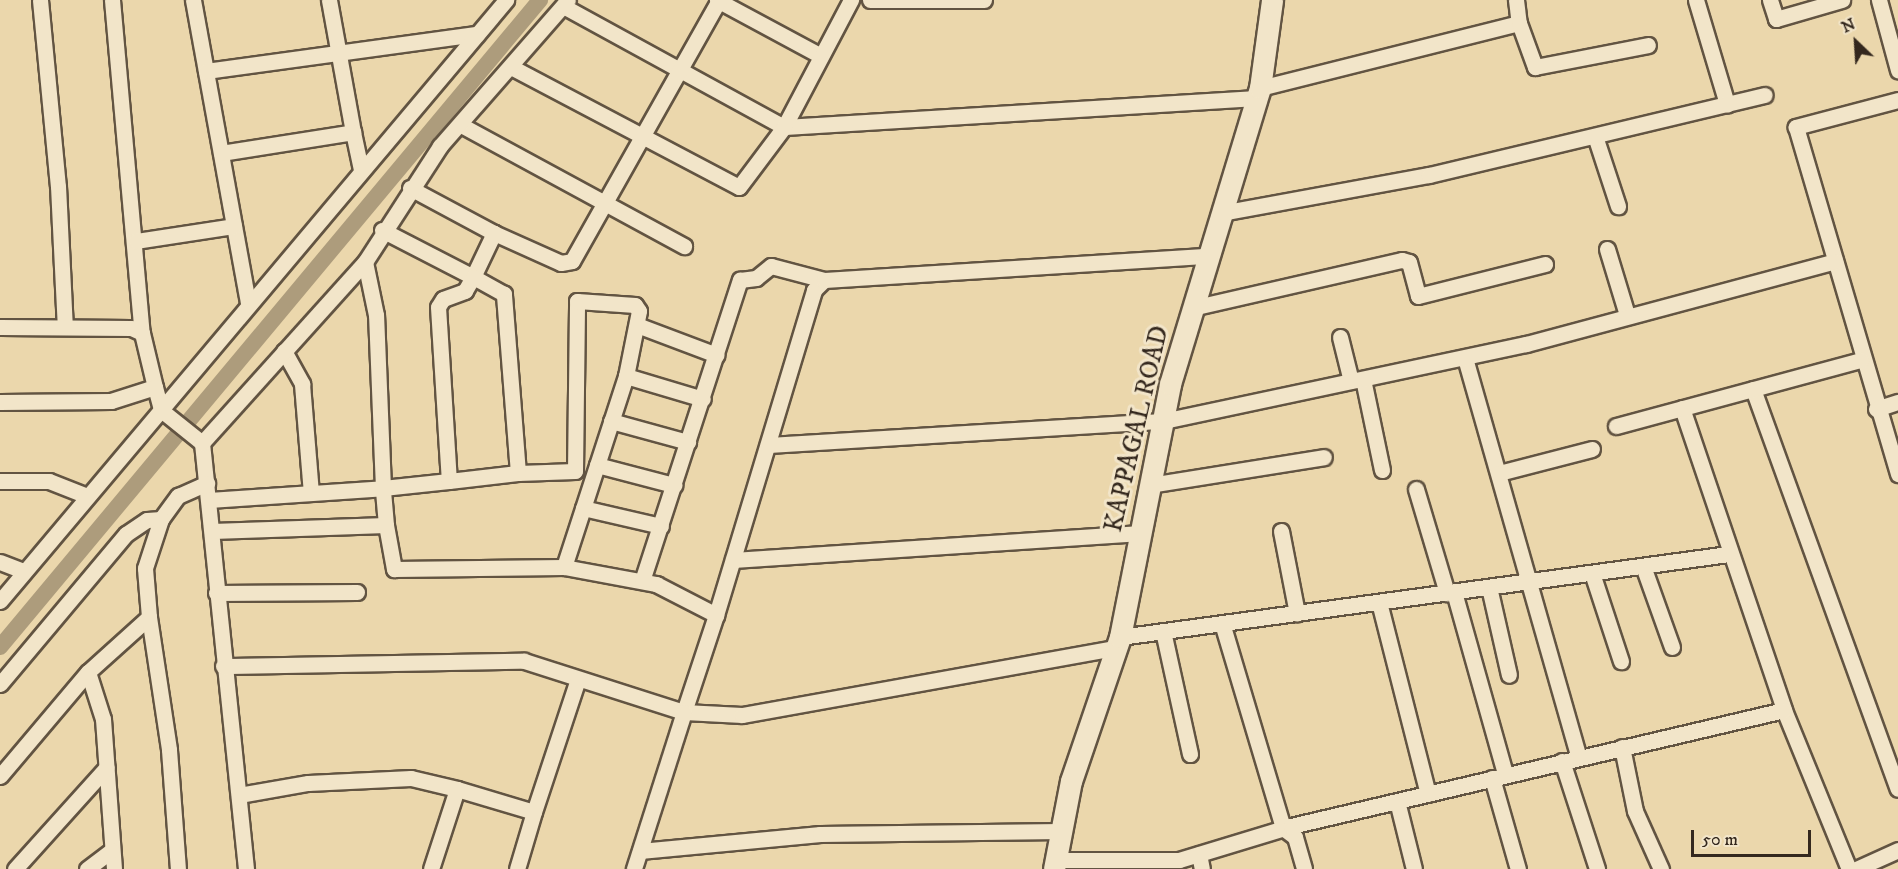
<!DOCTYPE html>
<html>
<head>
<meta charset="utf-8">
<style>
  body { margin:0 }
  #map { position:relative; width:1898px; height:869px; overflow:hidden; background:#ebd7ac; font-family:"IM FELL DW Pica",serif }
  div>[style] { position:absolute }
  .canal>* { height:16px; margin:-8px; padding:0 8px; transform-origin:8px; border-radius:8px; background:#ad9c7c }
  .roads { filter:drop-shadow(2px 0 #625442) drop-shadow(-2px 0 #625442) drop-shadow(0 2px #625442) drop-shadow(0 -2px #625442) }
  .street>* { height:15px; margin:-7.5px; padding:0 7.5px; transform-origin:7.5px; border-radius:7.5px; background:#f2e5c9 }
  .secondary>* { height:21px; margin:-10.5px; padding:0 10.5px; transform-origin:10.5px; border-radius:10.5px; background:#f2e5c9 }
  span { translate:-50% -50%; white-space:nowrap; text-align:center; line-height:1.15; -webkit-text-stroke:6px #f2e5c9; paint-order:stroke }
  .street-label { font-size:26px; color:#34281e }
  .north { position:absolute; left:1826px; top:12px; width:60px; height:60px; -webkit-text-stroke:4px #f2e5c9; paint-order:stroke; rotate:335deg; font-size:16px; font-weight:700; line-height:24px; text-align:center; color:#34281e }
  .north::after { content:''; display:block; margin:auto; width:21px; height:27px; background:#34281e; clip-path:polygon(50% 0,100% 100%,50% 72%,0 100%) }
  .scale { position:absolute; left:1691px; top:830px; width:120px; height:27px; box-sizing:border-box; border:3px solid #34281e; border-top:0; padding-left:8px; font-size:18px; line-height:21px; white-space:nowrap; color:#34281e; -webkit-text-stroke:4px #f2e5c9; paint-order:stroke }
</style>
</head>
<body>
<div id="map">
  <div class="canal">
    <i style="left:0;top:647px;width:843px;rotate:-50.15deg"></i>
  </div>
  <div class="roads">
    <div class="street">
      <i style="left:40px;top:0;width:187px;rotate:84.5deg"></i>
      <i style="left:58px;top:186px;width:141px;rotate:87.2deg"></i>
      <i style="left:112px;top:0;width:334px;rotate:84.9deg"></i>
      <i style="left:193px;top:0;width:309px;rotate:79.7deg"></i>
      <i style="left:329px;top:0;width:134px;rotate:79.7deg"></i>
      <i style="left:717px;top:0;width:118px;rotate:28.3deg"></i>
      <i style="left:870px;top:0;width:114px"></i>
      <i style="left:1516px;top:0;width:23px;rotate:83deg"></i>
      <i style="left:1696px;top:0;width:109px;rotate:73.4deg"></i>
      <i style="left:1770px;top:0;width:20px;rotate:72deg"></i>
      <i style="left:1776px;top:19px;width:69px;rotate:-16.1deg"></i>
      <i style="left:1879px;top:0;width:73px;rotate:74.8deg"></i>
      <i style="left:563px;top:6px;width:252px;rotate:28.7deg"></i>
      <i style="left:784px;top:127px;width:474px;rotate:-3.5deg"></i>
      <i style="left:513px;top:68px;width:255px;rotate:27.8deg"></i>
      <i style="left:739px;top:187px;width:75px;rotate:-53.1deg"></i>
      <i style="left:784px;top:127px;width:144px;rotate:-62.2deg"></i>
      <i style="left:206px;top:71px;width:274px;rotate:-7.8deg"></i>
      <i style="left:1260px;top:88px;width:267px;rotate:-14.1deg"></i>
      <i style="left:1519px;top:23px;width:47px;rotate:70deg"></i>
      <i style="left:1535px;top:67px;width:115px;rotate:-11deg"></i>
      <i style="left:1898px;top:100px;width:106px;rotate:165.2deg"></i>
      <i style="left:1796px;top:127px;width:362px;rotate:73.6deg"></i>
      <i style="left:461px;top:125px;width:254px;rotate:28.5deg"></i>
      <i style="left:1595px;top:136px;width:74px;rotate:71.8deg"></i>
      <i style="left:221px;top:153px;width:134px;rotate:-9deg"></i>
      <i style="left:353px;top:132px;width:40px;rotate:78deg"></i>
      <i style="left:410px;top:188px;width:95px;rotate:28.2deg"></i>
      <i style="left:494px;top:233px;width:73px;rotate:24.1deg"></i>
      <i style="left:561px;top:263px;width:11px;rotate:-10deg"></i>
      <i style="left:572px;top:261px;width:300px;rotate:-60.6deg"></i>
      <i style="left:1221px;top:213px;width:211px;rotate:-10.4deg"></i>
      <i style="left:1429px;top:175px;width:345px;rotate:-13.4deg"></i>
      <i style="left:382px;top:230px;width:102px;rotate:27.3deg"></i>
      <i style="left:473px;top:277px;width:49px;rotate:-64.5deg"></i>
      <i style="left:136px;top:241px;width:99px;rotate:-8.7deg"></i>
      <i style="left:1607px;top:249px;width:69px;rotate:73.1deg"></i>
      <i style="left:1192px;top:308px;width:215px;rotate:-12.9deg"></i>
      <i style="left:1402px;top:260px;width:7px;rotate:16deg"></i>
      <i style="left:1409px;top:262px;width:35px;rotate:75deg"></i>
      <i style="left:1418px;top:296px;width:131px;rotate:-14.1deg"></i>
      <i style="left:637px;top:325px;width:85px;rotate:20.6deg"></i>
      <i style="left:0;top:327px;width:131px;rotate:0.4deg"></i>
      <i style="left:131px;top:328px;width:12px;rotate:24deg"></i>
      <i style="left:142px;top:333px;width:56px;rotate:76.5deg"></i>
      <i style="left:1340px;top:337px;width:45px;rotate:76deg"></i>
      <i style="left:284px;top:351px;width:38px;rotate:61deg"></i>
      <i style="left:302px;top:384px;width:109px;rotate:85.3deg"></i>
      <i style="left:1465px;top:358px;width:415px;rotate:74.1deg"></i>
      <i style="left:626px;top:376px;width:80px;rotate:16.6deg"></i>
      <i style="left:1363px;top:379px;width:93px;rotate:78.2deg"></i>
      <i style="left:1753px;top:389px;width:425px;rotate:70.1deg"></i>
      <i style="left:0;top:402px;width:111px;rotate:-0.5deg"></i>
      <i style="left:111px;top:401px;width:46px;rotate:-17.7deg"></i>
      <i style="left:155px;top:387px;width:24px;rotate:75deg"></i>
      <i style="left:161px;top:410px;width:53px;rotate:38.8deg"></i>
      <i style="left:202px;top:443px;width:428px;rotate:84.1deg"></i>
      <i style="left:1682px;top:408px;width:319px;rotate:71.3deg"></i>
      <i style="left:1784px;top:710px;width:172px;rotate:67.8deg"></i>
      <i style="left:1876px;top:409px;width:23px;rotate:-18deg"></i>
      <i style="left:611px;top:421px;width:80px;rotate:15.3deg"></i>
      <i style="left:1616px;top:426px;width:254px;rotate:-15.1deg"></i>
      <i style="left:202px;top:443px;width:244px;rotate:-48deg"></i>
      <i style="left:365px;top:262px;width:138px;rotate:-57.1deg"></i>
      <i style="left:440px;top:146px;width:194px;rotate:-48.8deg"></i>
      <i style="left:768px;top:445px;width:396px;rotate:-3.5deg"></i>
      <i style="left:1163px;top:421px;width:371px;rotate:-12deg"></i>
      <i style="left:1526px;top:344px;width:320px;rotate:-15deg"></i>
      <i style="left:597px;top:465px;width:80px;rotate:14.6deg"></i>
      <i style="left:518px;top:473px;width:57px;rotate:-2deg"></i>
      <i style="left:575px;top:471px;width:170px;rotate:-89.3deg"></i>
      <i style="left:577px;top:301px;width:58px;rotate:3.9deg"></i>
      <i style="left:635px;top:305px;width:7px;rotate:56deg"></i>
      <i style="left:639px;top:311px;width:66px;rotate:101.3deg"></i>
      <i style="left:626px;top:376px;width:201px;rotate:108deg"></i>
      <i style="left:1499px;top:473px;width:96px;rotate:-14.5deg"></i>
      <i style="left:0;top:481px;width:49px"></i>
      <i style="left:49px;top:481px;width:41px;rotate:21.5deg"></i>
      <i style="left:1150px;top:485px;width:176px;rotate:-9.1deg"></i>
      <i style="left:1416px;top:489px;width:109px;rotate:73.4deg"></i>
      <i style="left:209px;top:500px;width:174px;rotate:-3.9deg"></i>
      <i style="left:383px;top:488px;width:173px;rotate:-92.3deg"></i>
      <i style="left:376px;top:315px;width:54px;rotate:-101.7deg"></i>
      <i style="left:583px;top:508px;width:80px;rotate:13deg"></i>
      <i style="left:386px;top:525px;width:37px;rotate:-95deg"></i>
      <i style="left:383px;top:488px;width:66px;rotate:-6.1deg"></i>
      <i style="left:449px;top:481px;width:69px;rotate:-6.6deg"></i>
      <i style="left:518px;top:473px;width:180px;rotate:-94.5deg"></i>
      <i style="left:504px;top:294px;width:35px;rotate:-151deg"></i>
      <i style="left:473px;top:277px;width:16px;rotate:120deg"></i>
      <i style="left:465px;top:291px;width:23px;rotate:160deg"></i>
      <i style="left:443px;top:299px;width:9px;rotate:122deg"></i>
      <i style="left:438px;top:307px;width:174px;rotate:86.4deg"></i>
      <i style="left:212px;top:531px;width:174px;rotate:-2deg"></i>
      <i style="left:386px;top:525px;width:45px;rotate:79.7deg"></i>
      <i style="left:394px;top:569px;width:170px;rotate:-0.7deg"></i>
      <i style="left:564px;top:567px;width:94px;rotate:10.5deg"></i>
      <i style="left:656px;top:584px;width:68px;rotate:27.3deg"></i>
      <i style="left:716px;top:615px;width:102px;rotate:108.3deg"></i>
      <i style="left:684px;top:712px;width:58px;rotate:3deg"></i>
      <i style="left:742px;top:715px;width:380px;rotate:-10.2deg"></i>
      <i style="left:1281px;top:531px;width:84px;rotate:79deg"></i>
      <i style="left:733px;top:560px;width:409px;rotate:-3.8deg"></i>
      <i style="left:0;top:562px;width:25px;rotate:21deg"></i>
      <i style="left:1643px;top:566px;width:86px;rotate:70.3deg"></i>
      <i style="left:1592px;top:573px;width:93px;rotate:71.8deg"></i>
      <i style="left:642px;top:581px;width:317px;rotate:-72deg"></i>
      <i style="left:740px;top:280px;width:16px;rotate:-7deg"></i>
      <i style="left:756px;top:278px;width:19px;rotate:-39deg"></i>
      <i style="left:771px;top:266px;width:55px;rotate:14.8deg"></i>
      <i style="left:1489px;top:587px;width:90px;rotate:77.2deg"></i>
      <i style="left:1454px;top:592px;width:189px;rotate:74.3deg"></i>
      <i style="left:216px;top:593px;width:141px;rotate:-0.4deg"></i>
      <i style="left:0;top:601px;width:786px;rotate:-49.9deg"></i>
      <i style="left:1379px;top:602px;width:198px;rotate:75.7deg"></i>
      <i style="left:716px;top:615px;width:339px;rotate:-73.2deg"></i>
      <i style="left:814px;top:290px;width:14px;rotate:-45deg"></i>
      <i style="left:824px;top:280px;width:385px;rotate:-3.6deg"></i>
      <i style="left:149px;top:617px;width:49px;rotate:-94.7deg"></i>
      <i style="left:145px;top:568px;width:52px;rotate:-71.9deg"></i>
      <i style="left:161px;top:519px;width:29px;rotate:-54deg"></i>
      <i style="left:178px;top:496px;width:32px;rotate:-24deg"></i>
      <i style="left:1222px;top:623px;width:214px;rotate:73.4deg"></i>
      <i style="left:1283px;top:828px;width:15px;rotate:37deg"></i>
      <i style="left:1295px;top:837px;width:33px;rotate:74deg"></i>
      <i style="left:1163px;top:631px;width:126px;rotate:77.6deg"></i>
      <i style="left:1120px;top:637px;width:614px;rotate:-7.77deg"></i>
      <i style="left:223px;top:666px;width:301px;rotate:-1deg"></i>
      <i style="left:524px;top:661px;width:168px;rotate:17.7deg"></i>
      <i style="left:684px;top:712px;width:165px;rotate:107.7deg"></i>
      <i style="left:88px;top:672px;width:49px;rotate:72.3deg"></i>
      <i style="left:103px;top:719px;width:150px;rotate:85.8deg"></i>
      <i style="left:0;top:684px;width:196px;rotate:-50deg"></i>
      <i style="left:126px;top:534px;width:25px;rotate:-34deg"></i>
      <i style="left:147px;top:520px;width:14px;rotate:-4deg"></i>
      <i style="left:1622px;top:747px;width:65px;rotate:78.5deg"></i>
      <i style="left:1635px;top:811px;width:64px;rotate:65.9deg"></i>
      <i style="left:1562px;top:761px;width:114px;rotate:72deg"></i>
      <i style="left:0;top:776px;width:136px;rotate:-49.8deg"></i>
      <i style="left:88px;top:672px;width:82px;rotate:-42deg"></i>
      <i style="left:149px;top:617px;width:134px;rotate:81.4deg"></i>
      <i style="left:169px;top:750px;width:119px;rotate:85.7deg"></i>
      <i style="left:1492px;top:778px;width:95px;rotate:74.1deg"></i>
      <i style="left:457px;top:789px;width:80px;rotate:16.6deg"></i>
      <i style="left:534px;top:812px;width:140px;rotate:-71.7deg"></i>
      <i style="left:239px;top:795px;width:70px;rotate:-9.9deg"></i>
      <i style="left:308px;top:783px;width:103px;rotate:-2.8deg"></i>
      <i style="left:411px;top:778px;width:47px;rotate:13.4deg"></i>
      <i style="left:457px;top:789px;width:84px;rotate:108deg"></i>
      <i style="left:1397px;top:801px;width:70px;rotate:76deg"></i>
      <i style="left:640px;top:851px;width:181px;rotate:-5.4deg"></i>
      <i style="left:820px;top:834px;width:241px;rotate:-0.7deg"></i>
      <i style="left:1199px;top:854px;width:15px;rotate:79deg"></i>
      <i style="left:1055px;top:860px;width:124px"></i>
      <i style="left:1179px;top:860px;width:117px;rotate:-16.9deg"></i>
      <i style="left:1291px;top:826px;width:506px;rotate:-13.24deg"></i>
      <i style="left:15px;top:869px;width:137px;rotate:-48deg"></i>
      <i style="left:87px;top:869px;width:31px;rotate:-37deg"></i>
      <i style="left:517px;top:869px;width:59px;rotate:-73.4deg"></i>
      <i style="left:1856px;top:869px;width:46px;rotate:-24.3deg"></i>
    </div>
    <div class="secondary">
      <i style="left:1054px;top:869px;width:90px;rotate:-79.1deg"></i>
      <i style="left:1071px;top:781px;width:152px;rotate:-71.2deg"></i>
      <i style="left:1120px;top:637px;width:258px;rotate:-78.8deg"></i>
      <i style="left:1170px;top:384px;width:309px;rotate:-73.1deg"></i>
      <i style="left:1260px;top:88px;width:89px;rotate:-82.2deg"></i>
    </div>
  </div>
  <div class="street-label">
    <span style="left:1137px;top:429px;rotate:-77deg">KAPPAGAL ROAD</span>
  </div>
  <div class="north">N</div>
  <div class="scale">50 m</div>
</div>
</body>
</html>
